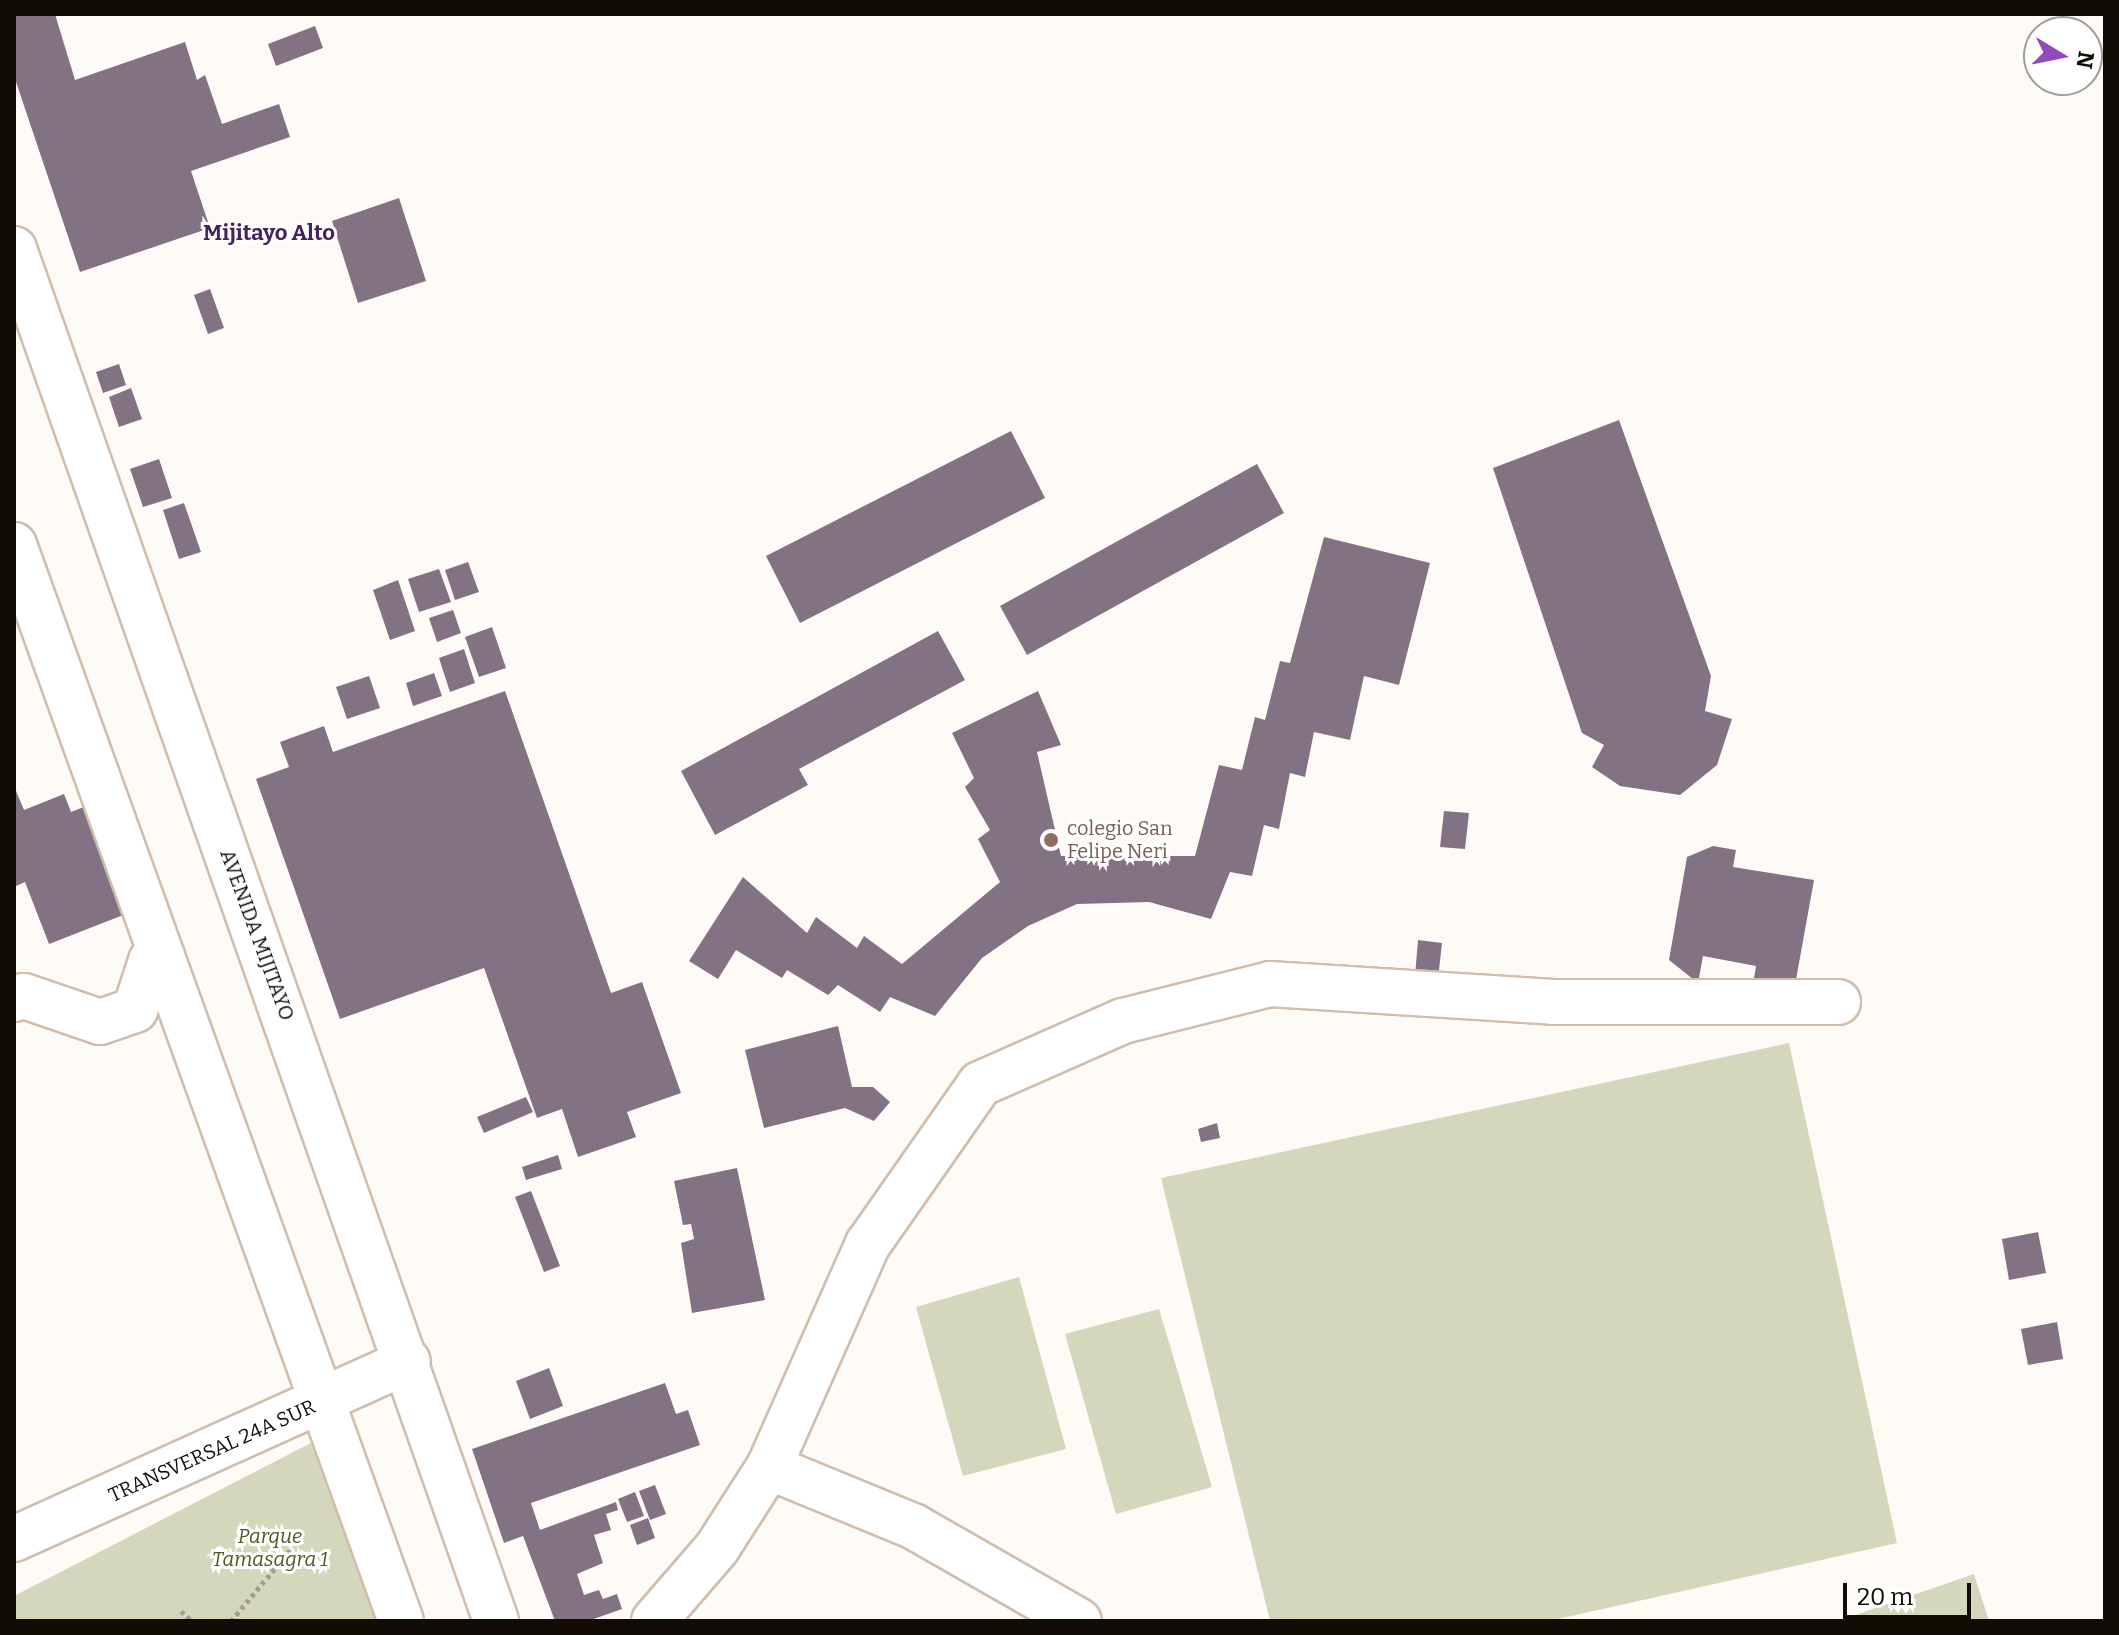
<!DOCTYPE html>
<html>
<head>
<meta charset="utf-8">
<style>
  body { margin:0 }
  #map { position:relative; width:2119px; height:1635px; overflow:hidden; background:#fefaf6; font-family:Bitter,serif }
  div>[style] { position:absolute }
  .green>* { inset:0; background:#d4d7bb }
  .building>* { inset:0; background:#837284 }
  .path>* { height:5px; margin-top:-2.5px; transform-origin:0; background:repeating-linear-gradient(90deg,#a39e99 0 4px,transparent 0 8px) }
  .roads { filter:drop-shadow(2px 0 #d1bdab) drop-shadow(-2px 0 #d1bdab) drop-shadow(0 2px #d1bdab) drop-shadow(0 -2px #d1bdab) }
  .minor>* { height:44px; margin:-22px; padding:0 22px; transform-origin:22px; border-radius:22px; background:#fff }
  .major>* { height:44px; margin:-22px; padding:0 22px; transform-origin:22px; border-radius:22px; background:#fff }
  .dots>* { width:22px; height:22px; translate:-50% -50%; box-sizing:border-box; border:4px solid #fff; border-radius:50% }
  span { translate:-50% -50%; white-space:nowrap; text-align:center; line-height:1.15; -webkit-text-stroke:6px #fff; paint-order:stroke }
  .education-label { font-size:20px; color:#785e54 }
  .left { translate:0 -50%; text-align:left }
  .street-label { font-size:20px; color:#120c06 }
  .park-label { font-size:20px; color:#535623; font-style:italic }
  .neighbourhood-label { font-size:22px; color:#452259; font-weight:700 }
  .frame { position:absolute; inset:0; border:16px solid #120c06; pointer-events:none }
  .north { position:absolute; left:2023px; top:16px; width:80px; height:80px; box-sizing:border-box; background:#fff; border:2px solid #a09e9b; border-radius:50%; rotate:100deg; font-size:22px; font-weight:700; line-height:32px; text-align:center; color:#120c06 }
  .north::after { content:''; display:block; margin:auto; width:28px; height:36px; background:#9349bc; clip-path:polygon(50% 0,100% 100%,50% 72%,0 100%) }
  .scale { position:absolute; left:1843px; top:1583px; width:128px; height:36px; box-sizing:border-box; border:4px solid #120c06; border-top:0; padding-left:10px; font-size:24px; line-height:28px; white-space:nowrap; color:#120c06; -webkit-text-stroke:6px #fff; paint-order:stroke }
</style>
</head>
<body>
<div id="map">
  <div class="green">
    <i style="clip-path:polygon(1789px 1043px,1897px 1543px,1549px 1621px,1270px 1621px,1161px 1178px)"></i>
    <i style="clip-path:polygon(1019px 1277px,1066px 1449px,963px 1476px,916px 1307px)"></i>
    <i style="clip-path:polygon(1159px 1309px,1212px 1487px,1116px 1514px,1065px 1334px)"></i>
    <i style="clip-path:polygon(311px 1443px,376px 1621px,14px 1621px,14px 1596px)"></i>
    <i style="clip-path:polygon(1974px 1574px,1989px 1621px,1838px 1621px)"></i>
  </div>
  <div class="building">
    <i style="clip-path:polygon(14px 14px,55px 14px,75px 80px,185px 42px,197px 80px,205px 75px,222px 124px,279px 104px,290px 137px,191px 171px,210px 228px,80px 272px,14px 76px)"></i>
    <i style="clip-path:polygon(315px 26px,323px 48px,276px 66px,268px 44px)"></i>
    <i style="clip-path:polygon(399px 198px,426px 281px,358px 303px,332px 221px)"></i>
    <i style="clip-path:polygon(210px 289px,224px 328px,208px 334px,194px 295px)"></i>
    <i style="clip-path:polygon(119px 364px,126px 385px,103px 393px,96px 372px)"></i>
    <i style="clip-path:polygon(131px 388px,142px 419px,119px 427px,109px 397px)"></i>
    <i style="clip-path:polygon(1619px 420px,1711px 676px,1705px 711px,1732px 719px,1717px 765px,1680px 795px,1620px 786px,1592px 767px,1604px 745px,1582px 733px,1493px 468px)"></i>
    <i style="clip-path:polygon(1011px 431px,1045px 498px,800px 623px,766px 556px)"></i>
    <i style="clip-path:polygon(159px 459px,172px 498px,143px 507px,130px 469px)"></i>
    <i style="clip-path:polygon(1257px 464px,1284px 513px,1027px 655px,1000px 606px)"></i>
    <i style="clip-path:polygon(184px 503px,201px 552px,179px 559px,163px 510px)"></i>
    <i style="clip-path:polygon(1324px 537px,1430px 563px,1399px 685px,1364px 676px,1350px 740px,1314px 732px,1305px 777px,1290px 773px,1279px 829px,1264px 825px,1252px 876px,1230px 872px,1211px 919px,1149px 902px,1077px 904px,1028px 926px,982px 958px,935px 1016px,890px 997px,880px 1012px,838px 985px,828px 995px,787px 970px,782px 978px,736px 950px,718px 979px,689px 961px,743px 877px,807px 933px,816px 917px,857px 948px,864px 936px,902px 964px,1000px 882px,978px 839px,990px 830px,965px 787px,974px 778px,952px 733px,1038px 691px,1061px 745px,1037px 752px,1061px 856px,1195px 856px,1219px 765px,1242px 770px,1255px 717px,1265px 720px,1280px 661px,1290px 663px)"></i>
    <i style="clip-path:polygon(468px 562px,479px 592px,455px 600px,445px 570px)"></i>
    <i style="clip-path:polygon(439px 569px,451px 602px,419px 612px,408px 579px)"></i>
    <i style="clip-path:polygon(398px 580px,415px 631px,390px 640px,373px 590px)"></i>
    <i style="clip-path:polygon(453px 610px,461px 633px,437px 642px,429px 618px)"></i>
    <i style="clip-path:polygon(492px 627px,506px 668px,479px 677px,465px 637px)"></i>
    <i style="clip-path:polygon(938px 631px,965px 680px,799px 769px,808px 785px,715px 835px,681px 771px)"></i>
    <i style="clip-path:polygon(464px 649px,475px 683px,450px 692px,439px 658px)"></i>
    <i style="clip-path:polygon(434px 673px,442px 696px,413px 706px,406px 683px)"></i>
    <i style="clip-path:polygon(369px 676px,380px 708px,347px 719px,336px 687px)"></i>
    <i style="clip-path:polygon(505px 691px,611px 993px,642px 982px,681px 1093px,627px 1112px,636px 1137px,578px 1157px,562px 1109px,537px 1118px,484px 968px,340px 1019px,256px 779px,289px 767px,280px 742px,324px 726px,333px 752px)"></i>
    <i style="clip-path:polygon(14px 786px,24px 810px,64px 794px,71px 812px,94px 803px,131px 912px,49px 944px,25px 882px,14px 887px)"></i>
    <i style="clip-path:polygon(1444px 811px,1469px 813px,1465px 849px,1440px 847px)"></i>
    <i style="clip-path:polygon(1713px 846px,1736px 850px,1733px 867px,1814px 880px,1795px 985px,1754px 978px,1756px 966px,1703px 956px,1698px 983px,1669px 960px,1687px 857px)"></i>
    <i style="clip-path:polygon(1418px 940px,1442px 943px,1438px 979px,1415px 976px)"></i>
    <i style="clip-path:polygon(838px 1026px,852px 1087px,873px 1087px,890px 1102px,874px 1121px,845px 1108px,764px 1128px,745px 1050px)"></i>
    <i style="clip-path:polygon(526px 1097px,533px 1112px,484px 1133px,477px 1117px)"></i>
    <i style="clip-path:polygon(1217px 1123px,1220px 1138px,1201px 1142px,1198px 1129px)"></i>
    <i style="clip-path:polygon(558px 1155px,562px 1169px,526px 1180px,522px 1167px)"></i>
    <i style="clip-path:polygon(737px 1168px,765px 1300px,692px 1313px,681px 1243px,694px 1239px,691px 1224px,683px 1225px,674px 1181px)"></i>
    <i style="clip-path:polygon(531px 1191px,560px 1266px,544px 1272px,515px 1197px)"></i>
    <i style="clip-path:polygon(2038px 1232px,2046px 1273px,2009px 1280px,2002px 1239px)"></i>
    <i style="clip-path:polygon(2057px 1322px,2063px 1359px,2028px 1365px,2021px 1329px)"></i>
    <i style="clip-path:polygon(549px 1368px,563px 1406px,530px 1419px,516px 1381px)"></i>
    <i style="clip-path:polygon(665px 1383px,676px 1414px,688px 1410px,700px 1445px,531px 1503px,540px 1530px,616px 1502px,618px 1510px,606px 1514px,611px 1530px,594px 1535px,603px 1563px,577px 1574px,584px 1595px,599px 1590px,603px 1599px,617px 1594px,622px 1609px,588px 1621px,555px 1621px,523px 1536px,504px 1543px,472px 1449px)"></i>
    <i style="clip-path:polygon(655px 1485px,666px 1514px,650px 1520px,639px 1491px)"></i>
    <i style="clip-path:polygon(635px 1492px,644px 1516px,627px 1522px,618px 1499px)"></i>
    <i style="clip-path:polygon(648px 1518px,655px 1538px,637px 1545px,630px 1525px)"></i>
  </div>
  <div class="path">
    <i style="left:181px;top:1611px;width:15px;rotate:42deg"></i>
    <i style="left:231px;top:1621px;width:94px;rotate:-50.2deg"></i>
  </div>
  <div class="roads">
    <div class="minor">
      <i style="left:14px;top:999px;width:10px;rotate:-17deg"></i>
      <i style="left:24px;top:996px;width:80px;rotate:18.9deg"></i>
      <i style="left:100px;top:1022px;width:37px;rotate:-19deg"></i>
      <i style="left:135px;top:1010px;width:52px;rotate:-71.9deg"></i>
      <i style="left:151px;top:961px;width:12px;rotate:-20deg"></i>
      <i style="left:769px;top:1467px;width:156px;rotate:22.3deg"></i>
      <i style="left:913px;top:1526px;width:191px;rotate:29.8deg"></i>
      <i style="left:14px;top:1539px;width:432px;rotate:-24.3deg"></i>
      <i style="left:654px;top:1621px;width:96px;rotate:-49.2deg"></i>
      <i style="left:717px;top:1548px;width:96px;rotate:-57.3deg"></i>
      <i style="left:769px;top:1467px;width:244px;rotate:-66.1deg"></i>
      <i style="left:868px;top:1244px;width:195px;rotate:-55deg"></i>
      <i style="left:980px;top:1084px;width:156px;rotate:-23.8deg"></i>
      <i style="left:1123px;top:1021px;width:152px;rotate:-14.1deg"></i>
      <i style="left:1270px;top:984px;width:284px;rotate:3.6deg"></i>
      <i style="left:1553px;top:1002px;width:285px"></i>
    </div>
    <div class="major">
      <i style="left:14px;top:249px;width:1454px;rotate:70.64deg"></i>
      <i style="left:14px;top:545px;width:1143px;rotate:70.22deg"></i>
    </div>
  </div>
  <div class="dots">
    <i style="left:1051px;top:840px;background:#8d6e63"></i>
  </div>
  <div class="education-label">
    <span class="left" style="left:1067px;top:840px">colegio San<br>Felipe Neri</span>
  </div>
  <div class="street-label">
    <span style="left:257px;top:935px;rotate:70deg">AVENIDA MIJITAYO</span>
    <span style="left:212px;top:1451px;rotate:-24deg">TRANSVERSAL 24A SUR</span>
  </div>
  <div class="park-label">
    <span style="left:270px;top:1548px">Parque<br>Tamasagra 1</span>
  </div>
  <div class="neighbourhood-label">
    <span style="left:269px;top:233px">Mijitayo Alto</span>
  </div>
  <div class="frame"></div>
  <div class="north">N</div>
  <div class="scale">20 m</div>
</div>
</body>
</html>
